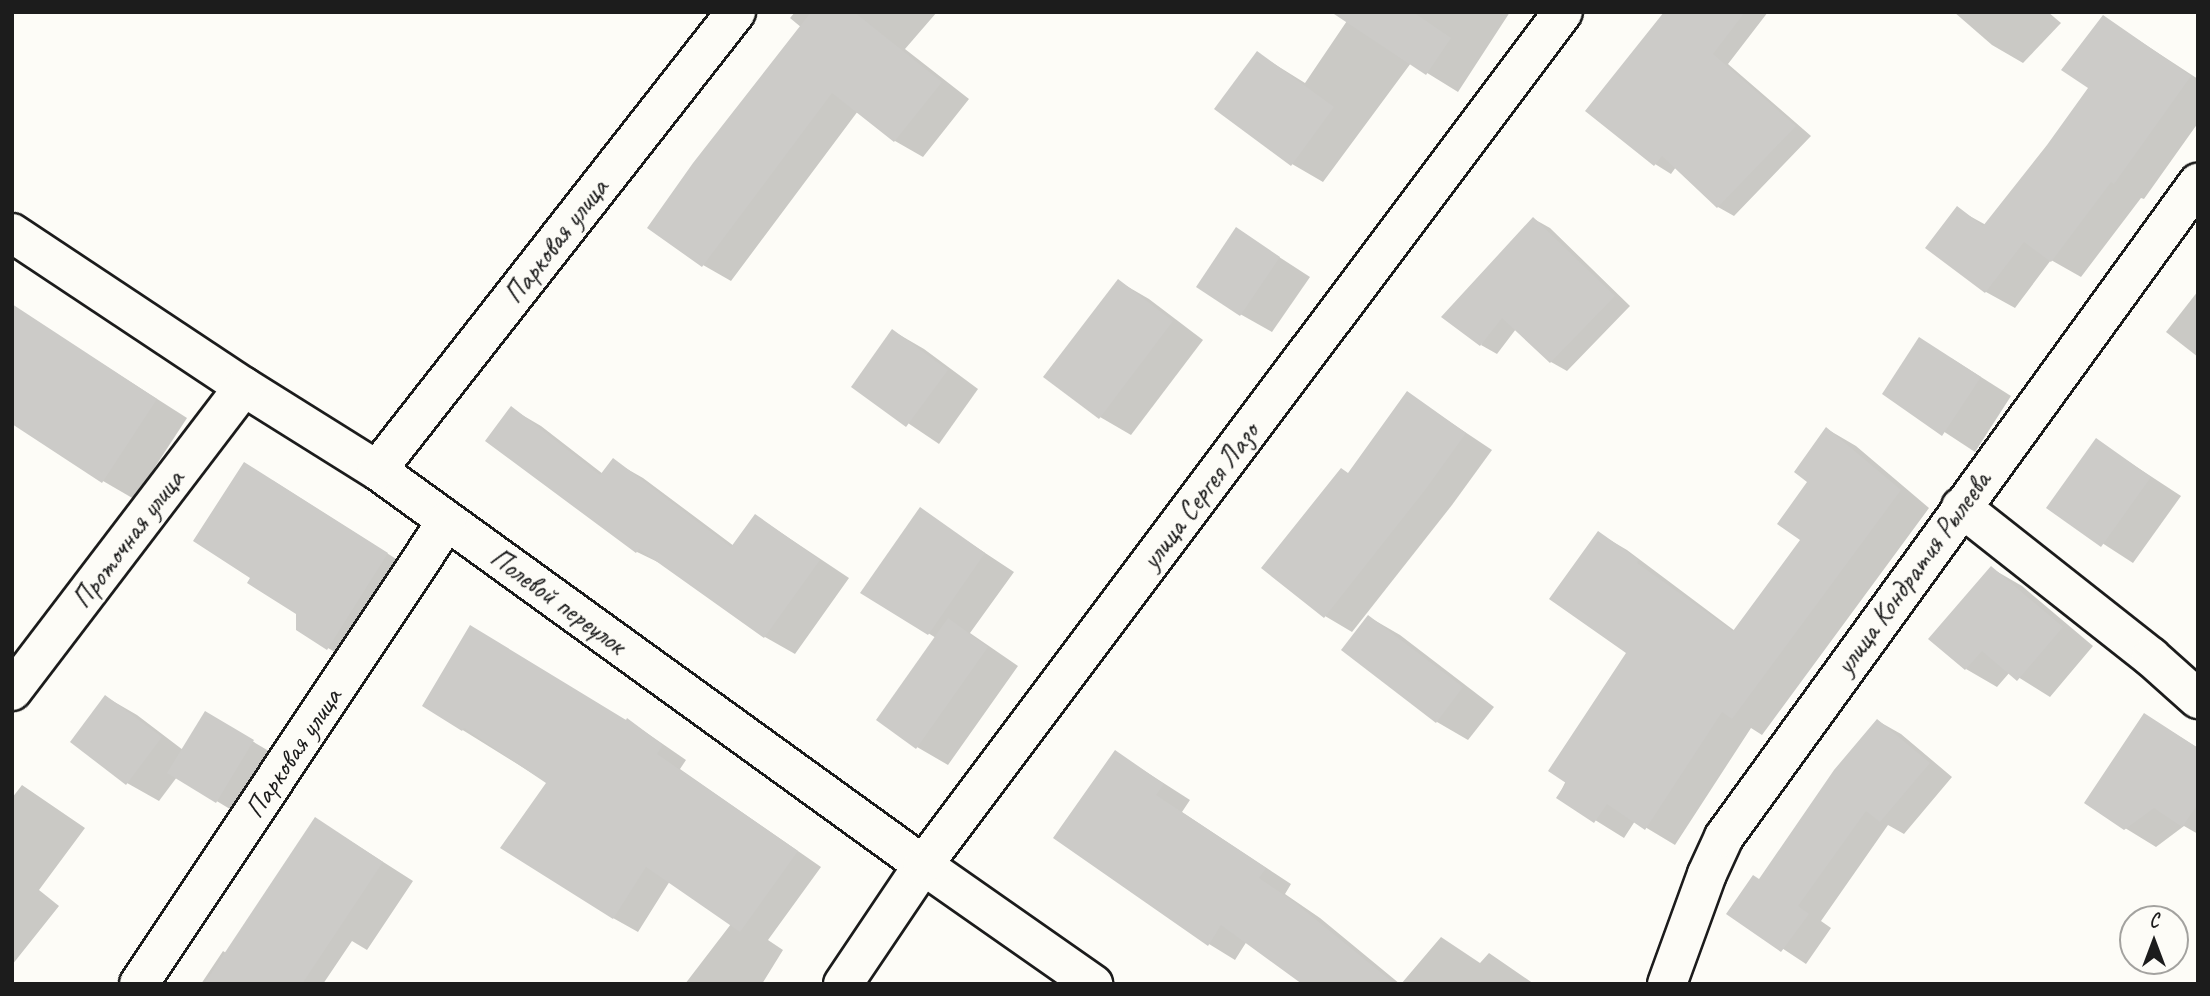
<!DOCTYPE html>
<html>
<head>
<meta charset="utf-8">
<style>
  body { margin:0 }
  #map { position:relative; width:2210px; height:996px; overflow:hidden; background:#fdfcf7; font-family:Caveat,sans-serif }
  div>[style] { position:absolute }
  .shadow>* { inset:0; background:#0003 }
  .building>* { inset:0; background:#cccbc8 }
  .roads { filter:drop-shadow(2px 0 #1c1c1c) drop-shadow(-2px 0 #1c1c1c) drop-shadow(0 2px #1c1c1c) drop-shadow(0 -2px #1c1c1c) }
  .minor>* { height:38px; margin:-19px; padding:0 19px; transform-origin:19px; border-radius:19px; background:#fdfcf7 }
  span { translate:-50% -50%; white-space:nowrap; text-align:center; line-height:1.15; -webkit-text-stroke:5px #fdfcf7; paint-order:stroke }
  .street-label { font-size:28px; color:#1c1c1c }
  .frame { position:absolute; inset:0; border:14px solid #1c1c1c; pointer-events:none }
  .north { position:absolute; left:2119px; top:905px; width:70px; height:70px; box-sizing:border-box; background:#fdfcf7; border:2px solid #a3a29f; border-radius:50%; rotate:0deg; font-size:19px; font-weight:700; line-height:28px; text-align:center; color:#1c1c1c }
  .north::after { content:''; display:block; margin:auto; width:24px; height:32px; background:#1c1c1c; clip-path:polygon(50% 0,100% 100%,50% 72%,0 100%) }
</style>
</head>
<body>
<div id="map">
  <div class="shadow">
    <i style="clip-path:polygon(795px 12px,937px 12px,905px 49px,969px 99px,923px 157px,895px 141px,858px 111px,731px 281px,703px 265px,802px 28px,790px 18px)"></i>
    <i style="clip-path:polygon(1353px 12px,1510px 12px,1458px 92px,1411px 63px,1323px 182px,1292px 164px,1257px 53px,1305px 83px)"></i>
    <i style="clip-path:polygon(1666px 12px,1768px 12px,1728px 64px,1811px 136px,1734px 216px,1718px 207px,1676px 167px,1671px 174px,1655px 164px)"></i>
    <i style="clip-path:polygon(1954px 12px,2048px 12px,2061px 23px,2023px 63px,1992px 45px)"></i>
    <i style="clip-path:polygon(2103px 17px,2198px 79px,2198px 123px,2144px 199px,2141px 198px,2081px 277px,2051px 260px,2015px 308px,1986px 292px,1957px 209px,1986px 225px,2049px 146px,2090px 88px)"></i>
    <i style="clip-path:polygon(1534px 219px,1550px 228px,1630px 306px,1567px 371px,1551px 362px,1516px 329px,1497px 354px,1481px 345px)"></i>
    <i style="clip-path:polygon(1236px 229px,1310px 277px,1272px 332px,1240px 314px)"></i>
    <i style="clip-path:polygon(1118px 281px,1149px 299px,1203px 340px,1131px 435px,1100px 417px)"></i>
    <i style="clip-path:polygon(2198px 291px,2198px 357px,2166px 332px)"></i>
    <i style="clip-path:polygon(46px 328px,187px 418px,134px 499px,103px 481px)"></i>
    <i style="clip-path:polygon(893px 331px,924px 349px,978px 389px,939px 444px,853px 386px)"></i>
    <i style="clip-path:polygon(1951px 358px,2011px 396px,1975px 452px,1885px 393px)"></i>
    <i style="clip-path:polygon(1408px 394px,1492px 450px,1452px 505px,1352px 632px,1325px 616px,1349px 475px)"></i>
    <i style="clip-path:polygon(512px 409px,541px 426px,603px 474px,613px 461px,643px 478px,734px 546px,756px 516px,849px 578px,795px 654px,765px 637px,668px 567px,637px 552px)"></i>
    <i style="clip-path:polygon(1827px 429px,1856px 446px,1929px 508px,1762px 735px,1751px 728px,1675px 845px,1635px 821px,1624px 838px,1558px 797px,1629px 652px,1598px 533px,1627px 550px,1735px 631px,1802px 540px,1809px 481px)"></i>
    <i style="clip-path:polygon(2097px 441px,2181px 496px,2133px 563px,2048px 508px)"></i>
    <i style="clip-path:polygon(272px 480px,415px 571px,355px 664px,328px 648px,297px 613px)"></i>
    <i style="clip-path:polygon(920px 510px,1014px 572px,970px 633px,1018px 666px,948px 765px,917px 747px,936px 638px,863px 592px)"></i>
    <i style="clip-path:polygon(1991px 568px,2022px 586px,2093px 646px,2050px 697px,2010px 672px,1997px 687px,1966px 669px)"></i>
    <i style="clip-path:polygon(1369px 617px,1400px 635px,1494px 707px,1468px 740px,1437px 722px)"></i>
    <i style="clip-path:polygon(106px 697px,137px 715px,183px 750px,205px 713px,284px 760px,248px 820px,177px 777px,159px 801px,127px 783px)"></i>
    <i style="clip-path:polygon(424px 706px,628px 720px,686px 760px,680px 769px,821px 867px,768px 940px,783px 950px,762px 984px,685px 984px,731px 924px,670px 881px,638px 932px,613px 918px,548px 783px)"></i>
    <i style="clip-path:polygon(2145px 715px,2198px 748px,2198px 834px,2184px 826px,2156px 847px,2125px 828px)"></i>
    <i style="clip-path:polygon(1878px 721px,1901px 734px,1952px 777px,1904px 834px,1888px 825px,1821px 921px,1831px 928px,1806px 964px,1729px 913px,1760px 881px)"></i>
    <i style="clip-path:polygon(1115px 752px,1190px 800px,1182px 812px,1291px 884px,1285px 894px,1320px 918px,1400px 984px,1305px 984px,1247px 941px,1235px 960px,1209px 944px)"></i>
    <i style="clip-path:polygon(22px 785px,85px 828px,39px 890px,59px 906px,12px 965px,12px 798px)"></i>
    <i style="clip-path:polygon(316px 819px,413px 881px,367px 950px,352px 941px,323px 984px,201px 984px,223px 951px,226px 953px)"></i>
    <i style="clip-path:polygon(1441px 937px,1480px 963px,1489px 953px,1534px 984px,1401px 984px)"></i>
  </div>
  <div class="building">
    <i style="clip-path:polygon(811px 12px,854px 12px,942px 82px,894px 142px,832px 93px,702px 267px,647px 228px,693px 163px)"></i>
    <i style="clip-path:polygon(1331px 12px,1413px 12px,1451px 38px,1426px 75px)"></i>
    <i style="clip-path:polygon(1664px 12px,1745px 12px,1713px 54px,1796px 126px,1717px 208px,1662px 156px,1654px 166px,1585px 111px)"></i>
    <i style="clip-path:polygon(2103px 15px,2191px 76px,2114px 184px,2111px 182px,2051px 262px,2024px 242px,1985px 293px,1925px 248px,1957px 206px,1983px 226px,2047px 145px,2088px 88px,2061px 70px)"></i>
    <i style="clip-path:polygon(1257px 51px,1334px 107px,1291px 166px,1214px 109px)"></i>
    <i style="clip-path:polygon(1533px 217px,1615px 296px,1550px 363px,1502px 318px,1480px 346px,1441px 317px)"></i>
    <i style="clip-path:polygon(1236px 227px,1280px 257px,1240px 316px,1196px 287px)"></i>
    <i style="clip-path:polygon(1118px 279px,1173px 321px,1099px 419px,1043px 377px)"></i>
    <i style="clip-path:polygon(12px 304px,157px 399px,102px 483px,12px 424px)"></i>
    <i style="clip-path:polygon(892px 329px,948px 370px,906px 427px,851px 387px)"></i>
    <i style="clip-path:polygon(1919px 337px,1981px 377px,1942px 436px,1882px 394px)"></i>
    <i style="clip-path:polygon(1407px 391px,1466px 433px,1425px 490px,1324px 618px,1261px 568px,1341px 468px,1348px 473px)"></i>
    <i style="clip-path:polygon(511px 406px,600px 475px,613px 458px,731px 547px,755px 514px,820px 560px,764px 638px,639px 549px,636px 553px,485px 441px)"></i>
    <i style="clip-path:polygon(1826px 427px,1901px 490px,1732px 719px,1722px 712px,1645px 830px,1607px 804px,1594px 823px,1556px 798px,1566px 783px,1548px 771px,1626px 653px,1549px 599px,1598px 531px,1639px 560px,1637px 563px,1733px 631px,1800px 540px,1777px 524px,1807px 482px,1794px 472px)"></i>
    <i style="clip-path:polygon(2096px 438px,2151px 477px,2101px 547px,2046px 508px)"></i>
    <i style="clip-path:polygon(244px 462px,388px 553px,327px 650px,296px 630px,296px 614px,247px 583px,250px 578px,193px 541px)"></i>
    <i style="clip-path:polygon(920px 507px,985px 553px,928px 635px,860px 593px)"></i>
    <i style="clip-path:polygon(1991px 566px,2063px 627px,2017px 681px,1982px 651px,1965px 670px,1928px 639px)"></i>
    <i style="clip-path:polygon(1368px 615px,1463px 687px,1436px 723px,1341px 650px)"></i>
    <i style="clip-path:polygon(948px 618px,988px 647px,916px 749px,876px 720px)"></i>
    <i style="clip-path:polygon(470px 625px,626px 720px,627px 718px,663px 745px,657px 754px,798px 851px,740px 932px,646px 867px,613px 919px,500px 848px,546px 783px,464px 728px,462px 731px,422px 706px)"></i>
    <i style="clip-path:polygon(105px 695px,162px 737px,126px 785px,70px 742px)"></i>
    <i style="clip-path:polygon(205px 711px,254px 740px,216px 803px,167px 773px)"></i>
    <i style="clip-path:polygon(2144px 713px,2198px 748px,2198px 804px,2182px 827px,2154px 808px,2124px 830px,2084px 803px)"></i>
    <i style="clip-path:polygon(1877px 719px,1930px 763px,1880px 822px,1866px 811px,1798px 906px,1809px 914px,1781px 952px,1726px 914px,1753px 875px,1759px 879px,1834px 770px)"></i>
    <i style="clip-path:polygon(1115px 750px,1164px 784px,1156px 795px,1266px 868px,1259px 878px,1293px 901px,1395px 984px,1302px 984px,1221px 925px,1208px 946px,1053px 838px)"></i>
    <i style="clip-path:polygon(315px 817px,383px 862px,302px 984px,204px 984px)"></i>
  </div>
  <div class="roads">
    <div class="minor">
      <i style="left:12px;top:233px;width:278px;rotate:33.6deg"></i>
      <i style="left:244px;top:387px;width:157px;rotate:32deg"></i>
      <i style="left:377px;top:470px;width:674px;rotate:35.88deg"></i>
      <i style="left:923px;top:865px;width:208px;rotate:35deg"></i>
      <i style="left:377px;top:470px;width:582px;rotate:-51.91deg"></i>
      <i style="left:1961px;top:507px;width:242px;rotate:38.3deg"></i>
      <i style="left:2151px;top:657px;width:63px;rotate:41.8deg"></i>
      <i style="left:12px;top:691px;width:382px;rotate:-52.7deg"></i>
      <i style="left:139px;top:984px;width:556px;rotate:-56.37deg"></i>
      <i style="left:843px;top:984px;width:143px;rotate:-56.1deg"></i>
      <i style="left:923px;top:865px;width:1066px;rotate:-53.12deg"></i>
      <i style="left:1667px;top:984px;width:117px;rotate:-70deg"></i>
      <i style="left:1707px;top:874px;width:41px;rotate:-65.3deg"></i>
      <i style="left:1724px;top:837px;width:808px;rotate:-54.07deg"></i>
    </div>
  </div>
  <div class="street-label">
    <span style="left:556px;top:241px;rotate:-52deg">Парковая улица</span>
    <span style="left:1200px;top:496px;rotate:-53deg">улица Сергея Лазо</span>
    <span style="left:128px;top:539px;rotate:-53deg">Проточная улица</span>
    <span style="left:1913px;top:573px;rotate:-54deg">улица Кондратия Рылеева</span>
    <span style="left:558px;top:601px;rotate:36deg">Полевой переулок</span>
    <span style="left:293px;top:753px;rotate:-56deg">Парковая улица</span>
  </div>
  <div class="frame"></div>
  <div class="north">С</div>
</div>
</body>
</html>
